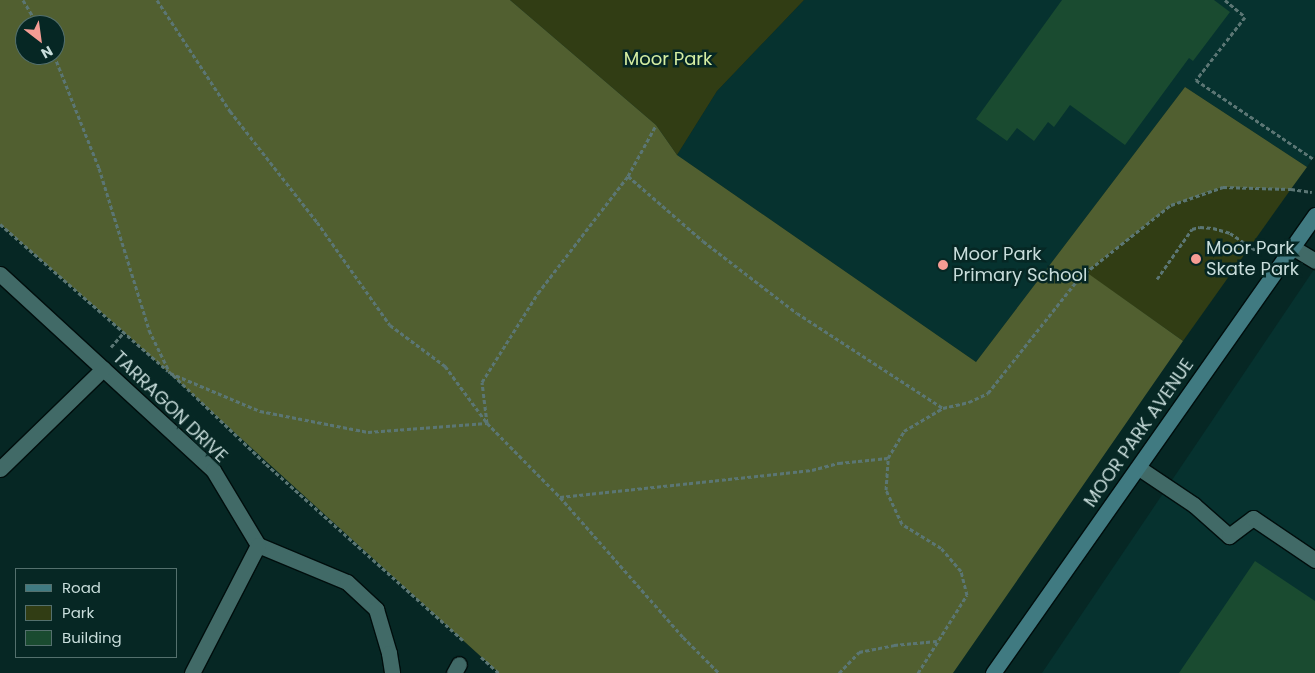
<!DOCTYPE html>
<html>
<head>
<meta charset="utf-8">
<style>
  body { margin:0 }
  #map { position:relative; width:1315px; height:673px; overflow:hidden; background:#062724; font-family:Poppins,sans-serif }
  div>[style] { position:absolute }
  .built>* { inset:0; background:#06322f }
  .green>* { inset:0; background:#313d14 }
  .forest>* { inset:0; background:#515f30 }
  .building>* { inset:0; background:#1a4b30 }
  .path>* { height:3px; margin-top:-1.5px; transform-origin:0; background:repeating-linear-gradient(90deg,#5b7674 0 4px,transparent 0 6.5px) }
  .roads { filter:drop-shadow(1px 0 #000e0d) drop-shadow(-1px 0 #000e0d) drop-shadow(0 1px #000e0d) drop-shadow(0 -1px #000e0d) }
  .lane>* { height:15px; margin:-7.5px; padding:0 7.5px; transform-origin:7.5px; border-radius:7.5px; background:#416a67 }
  .street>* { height:15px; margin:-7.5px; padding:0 7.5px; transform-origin:7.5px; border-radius:7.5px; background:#416a67 }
  .secondary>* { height:15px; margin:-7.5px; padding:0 7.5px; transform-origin:7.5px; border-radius:7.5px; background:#407a81 }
  .dots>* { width:14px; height:14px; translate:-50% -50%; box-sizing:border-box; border:2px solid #062724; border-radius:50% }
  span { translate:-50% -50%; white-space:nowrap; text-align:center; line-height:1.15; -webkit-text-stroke:5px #062724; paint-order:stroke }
  .park-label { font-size:18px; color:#d5eda2 }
  .poi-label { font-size:18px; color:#c8dddb }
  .left { translate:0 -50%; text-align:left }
  .street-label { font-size:18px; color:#c8dddb }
  .legend { position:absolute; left:15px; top:568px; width:162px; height:90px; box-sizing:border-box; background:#062724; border:1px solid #54706d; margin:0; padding:6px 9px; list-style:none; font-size:15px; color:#c8dddb }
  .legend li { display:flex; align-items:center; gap:10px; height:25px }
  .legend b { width:25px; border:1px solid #54706d }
  .north { position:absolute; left:15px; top:15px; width:50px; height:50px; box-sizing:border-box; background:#062724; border:1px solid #54706d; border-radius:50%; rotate:150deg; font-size:14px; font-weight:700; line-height:20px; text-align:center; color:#c8dddb }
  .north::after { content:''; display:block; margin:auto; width:18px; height:22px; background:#f59c94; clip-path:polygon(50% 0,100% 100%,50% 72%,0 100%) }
</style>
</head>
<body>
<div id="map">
  <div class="built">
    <i style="clip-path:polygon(804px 0,1315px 0,1315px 155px,1307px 167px,1185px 87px,976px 362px,677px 155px,717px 91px)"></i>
    <i style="clip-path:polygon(1315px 268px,1315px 673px,1042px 673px)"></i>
  </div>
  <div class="green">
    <i style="clip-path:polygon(510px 0,804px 0,717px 91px,677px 155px,656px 125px)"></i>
    <i style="clip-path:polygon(1223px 187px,1291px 189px,1183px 341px,1085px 272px,1171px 205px)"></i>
  </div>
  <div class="forest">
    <i style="clip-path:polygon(evenodd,0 0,510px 0,656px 125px,677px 155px,976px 362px,1185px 87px,1307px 167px,1291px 189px,1223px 187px,1171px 205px,1086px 272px,1183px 341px,953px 673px,499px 673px,124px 332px,0 224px,0 0,25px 25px,55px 25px,55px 55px,25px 55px,25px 25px)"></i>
  </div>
  <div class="building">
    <i style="clip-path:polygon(1062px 0,1214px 0,1230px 12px,1193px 61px,1189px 58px,1125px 145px,1070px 105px,1054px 127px,1048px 122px,1034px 141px,1017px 128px,1007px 141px,976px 119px)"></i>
    <i style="clip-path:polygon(1255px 561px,1315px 601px,1315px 673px,1179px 673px)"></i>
  </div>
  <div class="path">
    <i style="left:23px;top:0;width:29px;rotate:59deg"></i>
    <i style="left:157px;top:0;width:133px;rotate:56.7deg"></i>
    <i style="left:230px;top:111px;width:141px;rotate:51.9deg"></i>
    <i style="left:317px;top:222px;width:126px;rotate:54.7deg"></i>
    <i style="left:390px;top:325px;width:69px;rotate:36.7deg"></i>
    <i style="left:445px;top:366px;width:71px;rotate:53.6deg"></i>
    <i style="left:487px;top:423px;width:104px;rotate:45.4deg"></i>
    <i style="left:560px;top:497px;width:186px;rotate:48.7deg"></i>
    <i style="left:683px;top:637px;width:51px;rotate:45deg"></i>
    <i style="left:1225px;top:0;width:26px;rotate:40deg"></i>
    <i style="left:1245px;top:17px;width:80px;rotate:127.9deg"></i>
    <i style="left:1196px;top:80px;width:143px;rotate:33.9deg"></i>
    <i style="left:54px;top:55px;width:122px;rotate:68.3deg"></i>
    <i style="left:99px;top:168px;width:170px;rotate:72.8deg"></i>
    <i style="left:149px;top:330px;width:48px;rotate:64deg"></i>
    <i style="left:170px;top:373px;width:98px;rotate:22.9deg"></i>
    <i style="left:260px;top:411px;width:110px;rotate:11deg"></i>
    <i style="left:368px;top:432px;width:119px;rotate:-4.3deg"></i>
    <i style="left:487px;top:423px;width:41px;rotate:-97deg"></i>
    <i style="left:482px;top:382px;width:105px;rotate:-57.8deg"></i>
    <i style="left:538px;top:293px;width:148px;rotate:-52.4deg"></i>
    <i style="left:628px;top:176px;width:58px;rotate:-61.2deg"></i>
    <i style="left:628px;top:176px;width:99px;rotate:40.9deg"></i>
    <i style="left:703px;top:241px;width:118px;rotate:37.5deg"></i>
    <i style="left:797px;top:313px;width:174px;rotate:33.1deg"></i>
    <i style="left:0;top:224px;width:223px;rotate:41.2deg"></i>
    <i style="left:1157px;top:279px;width:61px;rotate:-55deg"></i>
    <i style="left:1192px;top:229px;width:8px;rotate:-14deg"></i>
    <i style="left:1200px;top:227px;width:13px;rotate:4deg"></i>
    <i style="left:1213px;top:228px;width:18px;rotate:16deg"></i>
    <i style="left:1230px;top:233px;width:36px;rotate:34deg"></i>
    <i style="left:111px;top:347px;width:20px;rotate:-49deg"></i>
    <i style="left:173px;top:375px;width:129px;rotate:43.7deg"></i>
    <i style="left:266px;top:464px;width:266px;rotate:41.8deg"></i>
    <i style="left:560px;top:497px;width:253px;rotate:-6.1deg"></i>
    <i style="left:812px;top:470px;width:28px;rotate:-15deg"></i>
    <i style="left:839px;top:463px;width:49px;rotate:-5.8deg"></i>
    <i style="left:481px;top:657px;width:24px;rotate:42deg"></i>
    <i style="left:839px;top:673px;width:29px;rotate:-46deg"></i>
    <i style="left:859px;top:652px;width:36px;rotate:-11deg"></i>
    <i style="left:894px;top:645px;width:43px;rotate:-5.3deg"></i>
    <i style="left:918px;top:673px;width:92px;rotate:-57.9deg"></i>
    <i style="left:967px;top:595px;width:25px;rotate:-104deg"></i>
    <i style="left:961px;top:571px;width:30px;rotate:-131deg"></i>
    <i style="left:941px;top:548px;width:46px;rotate:-148.4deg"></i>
    <i style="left:902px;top:524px;width:38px;rotate:-115deg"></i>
    <i style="left:886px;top:490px;width:32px;rotate:-86deg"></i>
    <i style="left:888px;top:458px;width:31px;rotate:-59deg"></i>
    <i style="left:904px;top:431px;width:45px;rotate:-30.5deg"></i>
    <i style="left:943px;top:408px;width:27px;rotate:-13deg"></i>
    <i style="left:969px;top:402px;width:21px;rotate:-25deg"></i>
    <i style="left:988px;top:393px;width:148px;rotate:-51.6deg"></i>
    <i style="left:1080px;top:277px;width:116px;rotate:-38.4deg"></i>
    <i style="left:1171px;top:205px;width:55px;rotate:-19.1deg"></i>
    <i style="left:1223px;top:187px;width:68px;rotate:1.7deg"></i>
    <i style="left:1291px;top:189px;width:21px;rotate:8deg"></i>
  </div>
  <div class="roads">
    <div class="lane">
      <i style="left:1292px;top:247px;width:27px;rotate:31deg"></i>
      <i style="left:1139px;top:468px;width:66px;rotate:33.9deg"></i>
      <i style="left:1194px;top:505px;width:47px;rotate:41.5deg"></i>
      <i style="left:1229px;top:536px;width:30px;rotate:-37deg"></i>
      <i style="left:1253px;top:518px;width:75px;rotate:34.1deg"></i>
    </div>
    <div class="street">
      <i style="left:0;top:274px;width:289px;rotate:42.6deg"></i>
      <i style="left:213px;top:470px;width:87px;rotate:59deg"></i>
      <i style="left:0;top:469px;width:144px;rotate:-44.2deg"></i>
      <i style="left:258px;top:545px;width:96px;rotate:22.6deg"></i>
      <i style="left:347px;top:582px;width:40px;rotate:43deg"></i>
      <i style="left:376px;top:609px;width:46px;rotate:73.5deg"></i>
      <i style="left:389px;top:653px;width:20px;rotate:81deg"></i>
      <i style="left:192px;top:673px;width:144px;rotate:-62.7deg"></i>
      <i style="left:454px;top:673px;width:10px;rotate:-61deg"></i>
    </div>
    <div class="secondary">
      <i style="left:993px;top:673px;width:560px;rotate:-54.89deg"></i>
    </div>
  </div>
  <div class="dots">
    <i style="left:1196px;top:259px;background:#f59c94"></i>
    <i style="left:943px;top:265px;background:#f59c94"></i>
  </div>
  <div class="park-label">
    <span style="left:668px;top:59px">Moor Park</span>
  </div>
  <div class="poi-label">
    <span class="left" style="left:1206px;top:259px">Moor Park<br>Skate Park</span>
    <span class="left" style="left:953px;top:265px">Moor Park<br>Primary School</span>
  </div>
  <div class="street-label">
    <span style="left:170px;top:407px;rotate:44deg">TARRAGON DRIVE</span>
    <span style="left:1139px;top:433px;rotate:-55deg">MOOR PARK AVENUE</span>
  </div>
  <ul class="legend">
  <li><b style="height:6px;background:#407a81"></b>Road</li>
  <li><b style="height:14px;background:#313d14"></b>Park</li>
  <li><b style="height:14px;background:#1a4b30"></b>Building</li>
  </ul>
  <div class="north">N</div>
</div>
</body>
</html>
